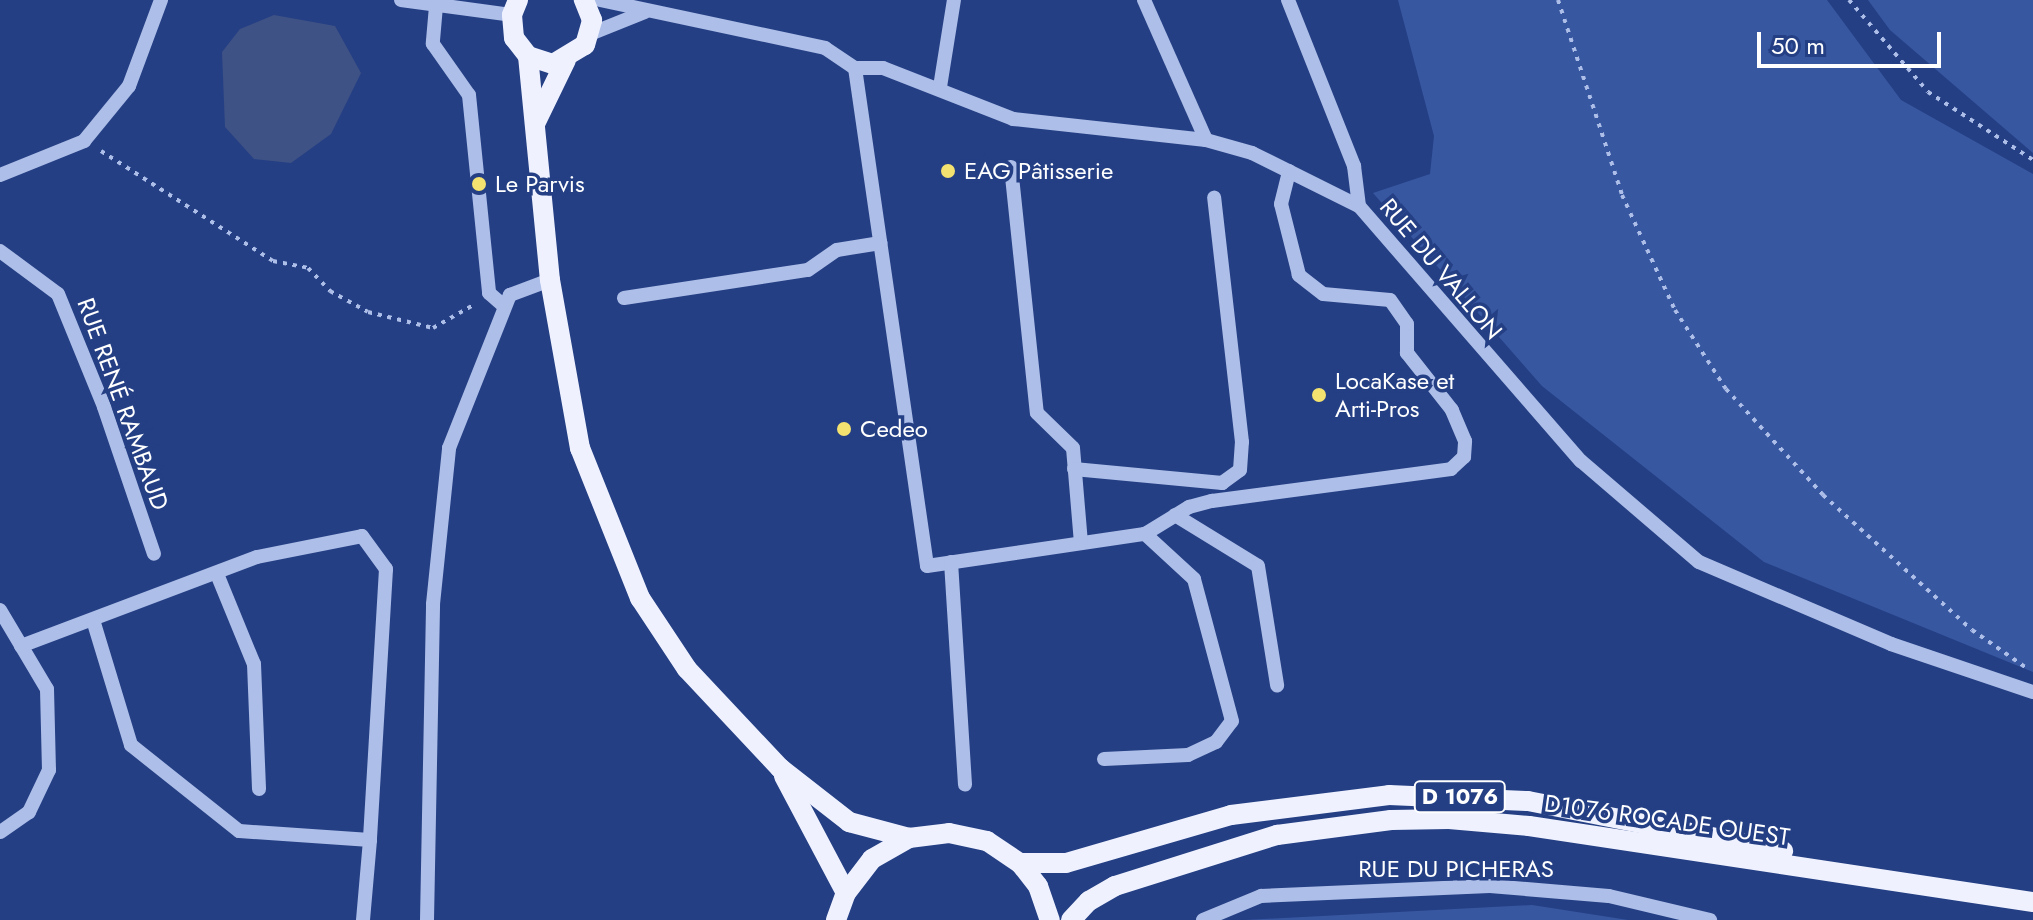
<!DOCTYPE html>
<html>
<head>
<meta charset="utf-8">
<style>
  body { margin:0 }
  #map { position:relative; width:2033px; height:920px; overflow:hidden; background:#243f84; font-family:Jost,sans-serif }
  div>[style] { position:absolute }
  .green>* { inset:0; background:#3857a1 }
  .water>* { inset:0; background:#3f5285 }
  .path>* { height:4px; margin-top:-2px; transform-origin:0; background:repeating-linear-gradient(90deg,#adbee8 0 4px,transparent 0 10px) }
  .minor>* { height:14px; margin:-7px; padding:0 7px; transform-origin:7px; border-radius:7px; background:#adbee8 }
  .major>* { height:20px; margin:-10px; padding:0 10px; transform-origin:10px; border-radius:10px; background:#eff2fe }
  .dots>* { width:22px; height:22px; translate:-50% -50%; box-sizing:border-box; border:4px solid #243f84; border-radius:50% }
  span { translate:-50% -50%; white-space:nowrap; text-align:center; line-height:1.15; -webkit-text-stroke:7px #243f84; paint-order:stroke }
  .shield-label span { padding:2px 6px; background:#243f84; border:2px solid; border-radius:6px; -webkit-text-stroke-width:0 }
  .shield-label { font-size:22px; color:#fff; font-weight:700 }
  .poi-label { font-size:24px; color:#fff }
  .left { translate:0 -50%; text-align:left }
  .street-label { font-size:24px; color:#fff }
  .scale { position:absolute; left:1757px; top:32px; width:184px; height:36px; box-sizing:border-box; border:4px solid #fff; border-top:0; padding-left:10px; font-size:24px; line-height:28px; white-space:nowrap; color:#fff; -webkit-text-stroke:6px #243f84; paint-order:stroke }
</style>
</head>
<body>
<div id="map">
  <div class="green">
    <i style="clip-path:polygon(1398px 0,1827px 0,1901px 100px,2033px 174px,2033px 672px,1764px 562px,1542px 386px,1373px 193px,1430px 174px,1434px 136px)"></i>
    <i style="clip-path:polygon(1868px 0,2033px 0,2033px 153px,1890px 30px)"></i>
    <i style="clip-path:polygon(1532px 905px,1628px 920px,1245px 920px)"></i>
  </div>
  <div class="water">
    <i style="clip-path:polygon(274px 15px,335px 26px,361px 73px,331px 134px,291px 163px,254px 159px,225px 127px,222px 52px,240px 29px)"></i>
  </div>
  <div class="path">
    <i style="left:1558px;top:0;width:205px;rotate:71.8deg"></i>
    <i style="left:1622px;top:195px;width:127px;rotate:65.3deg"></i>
    <i style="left:1675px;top:310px;width:94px;rotate:57.2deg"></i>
    <i style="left:1726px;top:389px;width:144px;rotate:47.5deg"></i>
    <i style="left:1823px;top:495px;width:201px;rotate:42.2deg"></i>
    <i style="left:1972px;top:630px;width:68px;rotate:34.9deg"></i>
    <i style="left:1849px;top:0;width:121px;rotate:49.3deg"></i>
    <i style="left:1928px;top:92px;width:125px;rotate:32.9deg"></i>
    <i style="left:101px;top:151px;width:204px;rotate:32.6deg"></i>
    <i style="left:273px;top:261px;width:36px;rotate:11deg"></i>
    <i style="left:308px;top:268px;width:32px;rotate:46deg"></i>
    <i style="left:330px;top:291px;width:43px;rotate:28.9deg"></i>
    <i style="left:368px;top:312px;width:67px;rotate:13.8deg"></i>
    <i style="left:433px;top:328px;width:48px;rotate:-29.7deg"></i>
  </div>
  <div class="minor">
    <i style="left:401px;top:0;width:112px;rotate:7.7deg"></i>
    <i style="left:600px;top:0;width:230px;rotate:12deg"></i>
    <i style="left:825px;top:48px;width:36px;rotate:34deg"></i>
    <i style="left:855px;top:68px;width:28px"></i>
    <i style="left:883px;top:68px;width:140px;rotate:21.4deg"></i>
    <i style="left:1013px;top:119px;width:194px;rotate:6.2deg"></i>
    <i style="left:1206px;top:140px;width:48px;rotate:15.8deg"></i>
    <i style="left:1252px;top:153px;width:119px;rotate:26.4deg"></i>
    <i style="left:1359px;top:206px;width:338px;rotate:49deg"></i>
    <i style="left:1581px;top:461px;width:155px;rotate:40.6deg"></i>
    <i style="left:1699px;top:562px;width:209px;rotate:23.1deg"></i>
    <i style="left:1891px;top:644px;width:150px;rotate:18.7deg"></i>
    <i style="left:1144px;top:0;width:153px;rotate:66.1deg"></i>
    <i style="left:1288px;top:0;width:179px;rotate:68.3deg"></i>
    <i style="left:1354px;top:166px;width:40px;rotate:82.9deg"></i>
    <i style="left:436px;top:6px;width:38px;rotate:95deg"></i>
    <i style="left:433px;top:44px;width:62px;rotate:54.8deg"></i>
    <i style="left:469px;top:95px;width:199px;rotate:84.2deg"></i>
    <i style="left:489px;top:293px;width:20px;rotate:41deg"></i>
    <i style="left:590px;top:34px;width:59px;rotate:-21.8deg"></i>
    <i style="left:855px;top:68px;width:503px;rotate:81.77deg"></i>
    <i style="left:927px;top:566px;width:220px;rotate:-8.4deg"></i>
    <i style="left:1145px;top:534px;width:52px;rotate:-31.5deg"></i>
    <i style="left:1189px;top:507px;width:24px;rotate:-15deg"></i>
    <i style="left:1212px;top:501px;width:241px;rotate:-7.6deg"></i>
    <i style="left:1451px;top:469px;width:18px;rotate:-43deg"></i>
    <i style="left:1464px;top:457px;width:16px;rotate:-86deg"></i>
    <i style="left:1465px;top:441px;width:34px;rotate:-113deg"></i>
    <i style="left:1452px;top:410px;width:73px;rotate:-128.3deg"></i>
    <i style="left:1407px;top:353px;width:29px;rotate:-90deg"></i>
    <i style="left:1407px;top:324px;width:29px;rotate:-125deg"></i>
    <i style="left:1390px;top:300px;width:67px;rotate:-174.9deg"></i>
    <i style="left:1323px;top:294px;width:31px;rotate:-142deg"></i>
    <i style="left:1299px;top:275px;width:73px;rotate:-104.2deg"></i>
    <i style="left:1281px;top:204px;width:34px;rotate:-76deg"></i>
    <i style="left:940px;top:87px;width:88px;rotate:-80.9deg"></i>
    <i style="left:1011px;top:167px;width:247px;rotate:84deg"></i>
    <i style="left:1037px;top:413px;width:50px;rotate:44.2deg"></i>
    <i style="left:1073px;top:448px;width:95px;rotate:85.2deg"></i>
    <i style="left:0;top:175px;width:91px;rotate:-22deg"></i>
    <i style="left:84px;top:141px;width:71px;rotate:-50.7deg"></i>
    <i style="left:129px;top:86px;width:92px;rotate:-69.6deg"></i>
    <i style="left:0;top:251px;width:72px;rotate:36.6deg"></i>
    <i style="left:58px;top:294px;width:122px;rotate:67.8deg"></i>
    <i style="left:104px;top:407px;width:155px;rotate:71.2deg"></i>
    <i style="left:624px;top:298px;width:186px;rotate:-8.7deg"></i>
    <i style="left:808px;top:270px;width:35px;rotate:-35deg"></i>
    <i style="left:837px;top:250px;width:44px;rotate:-9.2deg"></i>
    <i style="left:1074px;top:469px;width:149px;rotate:5.4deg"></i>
    <i style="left:1222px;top:483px;width:22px;rotate:-36deg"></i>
    <i style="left:1240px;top:470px;width:28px;rotate:-86deg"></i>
    <i style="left:1242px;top:442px;width:246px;rotate:-96.5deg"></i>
    <i style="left:1175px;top:515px;width:97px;rotate:31.6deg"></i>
    <i style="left:1258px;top:566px;width:121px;rotate:80.9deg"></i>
    <i style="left:951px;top:562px;width:223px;rotate:86.4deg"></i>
    <i style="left:217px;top:574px;width:97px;rotate:67.7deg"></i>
    <i style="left:254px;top:664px;width:125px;rotate:87.7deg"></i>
    <i style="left:0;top:610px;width:92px;rotate:59.3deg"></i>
    <i style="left:47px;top:689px;width:81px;rotate:88.6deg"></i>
    <i style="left:49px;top:770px;width:47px;rotate:115.5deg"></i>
    <i style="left:29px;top:812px;width:35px;rotate:145deg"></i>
    <i style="left:21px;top:646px;width:252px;rotate:-20.7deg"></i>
    <i style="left:257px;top:557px;width:107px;rotate:-11.3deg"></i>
    <i style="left:362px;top:536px;width:41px;rotate:54deg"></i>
    <i style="left:386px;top:569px;width:271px;rotate:93.4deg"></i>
    <i style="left:370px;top:840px;width:131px;rotate:-176.1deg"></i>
    <i style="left:239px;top:831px;width:138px;rotate:-141.5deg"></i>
    <i style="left:131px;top:745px;width:131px;rotate:-106.9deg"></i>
    <i style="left:1104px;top:759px;width:84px;rotate:-2.7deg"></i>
    <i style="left:1188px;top:755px;width:31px;rotate:-25deg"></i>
    <i style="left:1216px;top:742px;width:26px;rotate:-53deg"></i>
    <i style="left:1232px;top:721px;width:147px;rotate:-105deg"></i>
    <i style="left:1194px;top:579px;width:67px;rotate:-137.4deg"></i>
    <i style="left:363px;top:920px;width:80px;rotate:-85deg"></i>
    <i style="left:427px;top:920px;width:316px;rotate:-88.9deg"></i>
    <i style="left:433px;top:604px;width:157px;rotate:-84.1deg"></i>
    <i style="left:449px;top:448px;width:165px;rotate:-68.3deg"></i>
    <i style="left:510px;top:295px;width:43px;rotate:-20.6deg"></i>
    <i style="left:1203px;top:920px;width:63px;rotate:-22.5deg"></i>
    <i style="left:1261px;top:896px;width:229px;rotate:-2.5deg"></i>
    <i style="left:1490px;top:886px;width:119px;rotate:4.8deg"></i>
    <i style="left:1609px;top:896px;width:104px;rotate:13.4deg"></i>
  </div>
  <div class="major">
    <i style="left:518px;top:0;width:16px;rotate:112deg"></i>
    <i style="left:512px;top:15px;width:23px;rotate:85deg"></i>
    <i style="left:514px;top:38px;width:23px;rotate:52deg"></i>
    <i style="left:528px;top:56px;width:26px;rotate:18deg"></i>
    <i style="left:553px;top:64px;width:37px;rotate:-31deg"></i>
    <i style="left:585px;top:45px;width:26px;rotate:-74deg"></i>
    <i style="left:592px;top:20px;width:22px;rotate:-112deg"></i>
    <i style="left:528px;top:56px;width:225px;rotate:84.4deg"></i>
    <i style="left:550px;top:280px;width:171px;rotate:79.9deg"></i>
    <i style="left:580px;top:448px;width:162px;rotate:68.2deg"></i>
    <i style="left:640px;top:598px;width:85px;rotate:56.5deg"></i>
    <i style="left:687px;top:669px;width:136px;rotate:46.8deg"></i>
    <i style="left:780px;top:768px;width:88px;rotate:38deg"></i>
    <i style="left:849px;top:822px;width:62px;rotate:14.9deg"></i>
    <i style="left:535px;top:124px;width:71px;rotate:-64.2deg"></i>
    <i style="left:784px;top:776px;width:132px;rotate:62.1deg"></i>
    <i style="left:1020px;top:863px;width:46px"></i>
    <i style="left:1066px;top:863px;width:172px;rotate:-16.2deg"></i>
    <i style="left:1231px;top:815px;width:159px;rotate:-7.2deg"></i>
    <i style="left:1389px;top:795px;width:139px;rotate:2.5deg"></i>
    <i style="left:1528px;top:801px;width:260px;rotate:11.1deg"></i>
    <i style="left:836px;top:920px;width:29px;rotate:-70deg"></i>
    <i style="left:846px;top:893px;width:43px;rotate:-52.6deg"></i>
    <i style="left:872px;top:859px;width:43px;rotate:-29.6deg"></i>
    <i style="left:909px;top:838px;width:40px;rotate:-7.1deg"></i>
    <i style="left:949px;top:833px;width:39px;rotate:12deg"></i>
    <i style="left:987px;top:841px;width:40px;rotate:34deg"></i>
    <i style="left:1020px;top:863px;width:29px;rotate:52deg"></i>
    <i style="left:1038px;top:886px;width:36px;rotate:71deg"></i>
    <i style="left:1071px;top:920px;width:26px;rotate:-47deg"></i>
    <i style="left:1089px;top:901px;width:30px;rotate:-30deg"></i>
    <i style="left:1115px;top:886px;width:170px;rotate:-17.5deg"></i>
    <i style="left:1277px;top:835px;width:115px;rotate:-7.5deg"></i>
    <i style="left:1391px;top:820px;width:58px;rotate:-1deg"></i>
    <i style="left:1449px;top:819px;width:80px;rotate:5deg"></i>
    <i style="left:1529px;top:826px;width:510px;rotate:8.58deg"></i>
  </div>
  <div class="dots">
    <i style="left:948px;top:171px;background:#f3e170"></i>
    <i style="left:479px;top:184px;background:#f3e170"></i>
    <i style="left:1319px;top:395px;background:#f3e170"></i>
    <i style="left:844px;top:429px;background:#f3e170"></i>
  </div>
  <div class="shield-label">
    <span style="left:1460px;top:797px">D 1076</span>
  </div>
  <div class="poi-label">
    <span class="left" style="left:964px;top:171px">EAG Pâtisserie</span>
    <span class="left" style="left:495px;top:184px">Le Parvis</span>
    <span class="left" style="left:1335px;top:395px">LocaKase et<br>Arti-Pros</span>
    <span class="left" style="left:860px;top:429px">Cedeo</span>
  </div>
  <div class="street-label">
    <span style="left:1441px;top:269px;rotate:50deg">RUE DU VALLON</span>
    <span style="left:123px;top:404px;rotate:70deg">RUE RENÉ RAMBAUD</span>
    <span style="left:1667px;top:820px;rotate:8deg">D1076 ROCADE OUEST</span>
    <span style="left:1456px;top:869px">RUE DU PICHERAS</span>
  </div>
  <div class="scale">50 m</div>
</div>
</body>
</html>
